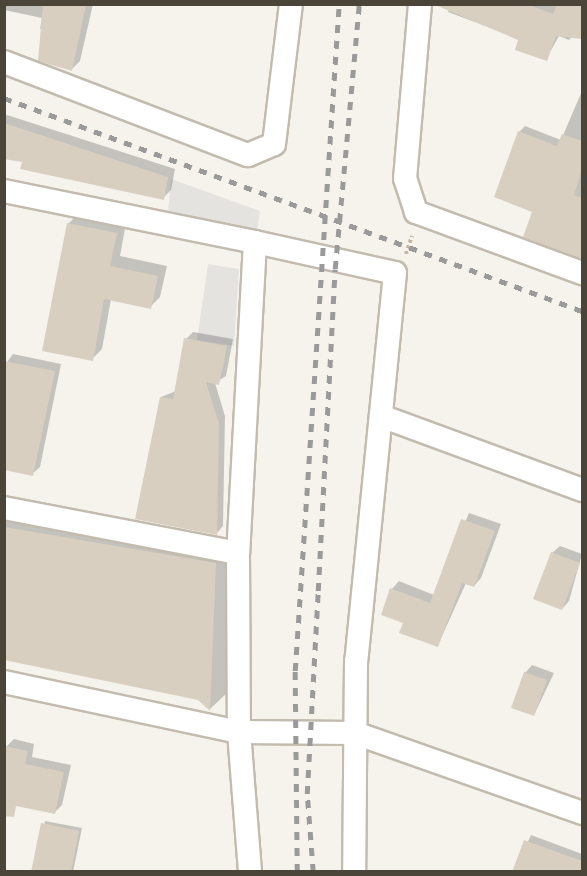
<!DOCTYPE html>
<html>
<head>
<meta charset="utf-8">
<style>
  body { margin:0 }
  #map { position:relative; width:587px; height:876px; overflow:hidden; background:#f6f3ec; font-family:"Source Sans 3",sans-serif }
  div>[style] { position:absolute }
  .parking>* { inset:0; background:#e5e3e0 }
  .shadow>* { inset:0; background:#0003 }
  .building>* { inset:0; background:#d8cfc1 }
  .path>* { height:4px; margin-top:-2px; transform-origin:0; background:repeating-linear-gradient(90deg,#c4b79f 0 3px,transparent 0 6px) }
  .roads { filter:drop-shadow(2px 0 #c2bbae) drop-shadow(-2px 0 #c2bbae) drop-shadow(0 2px #c2bbae) drop-shadow(0 -2px #c2bbae) }
  .street>* { height:22px; margin:-11px; padding:0 11px; transform-origin:11px; border-radius:11px; background:#fff }
  .rail>* { height:4.5px; margin-top:-2.25px; transform-origin:0; background:repeating-linear-gradient(90deg,#9a9a9a 0 8px,transparent 0 16px) }
  span { translate:-50% -50%; white-space:nowrap; text-align:center; line-height:1.15; -webkit-text-stroke:5px #fff; paint-order:stroke }
  .frame { position:absolute; inset:0; border:6px solid #4b4439; pointer-events:none }
</style>
</head>
<body>
<div id="map">
  <div class="parking">
    <i style="clip-path:polygon(171px 179px,260px 211px,257px 232px,168px 213px)"></i>
    <i style="clip-path:polygon(208px 264px,239px 269px,234px 346px,197px 340px)"></i>
  </div>
  <div class="shadow">
    <i style="clip-path:polygon(4px 4px,93px 4px,80px 61px,72px 69px,46px 30px,40px 29px,42px 18px,4px 10px)"></i>
    <i style="clip-path:polygon(451px 4px,554px 4px,582px 15px,576px 32px,569px 40px,559px 36px,546px 59px,520px 39px,448px 12px)"></i>
    <i style="clip-path:polygon(582px 91px,582px 257px,525px 236px,534px 211px,519px 132px,525px 126px,561px 140px)"></i>
    <i style="clip-path:polygon(4px 114px,175px 169px,171px 190px,163px 198px,4px 157px)"></i>
    <i style="clip-path:polygon(78px 214px,126px 223px,120px 256px,167px 266px,160px 297px,150px 307px,111px 299px,102px 349px,92px 359px,68px 224px)"></i>
    <i style="clip-path:polygon(193px 332px,233px 339px,226px 376px,215px 383px,225px 416px,223px 526px,216px 534px,161px 397px,176px 391px,186px 339px)"></i>
    <i style="clip-path:polygon(13px 354px,61px 364px,40px 467px,32px 474px,4px 366px)"></i>
    <i style="clip-path:polygon(4px 505px,234px 545px,228px 692px,210px 709px,199px 698px,4px 658px)"></i>
    <i style="clip-path:polygon(469px 513px,501px 524px,481px 578px,474px 586px,466px 583px,438px 645px,405px 622px,392px 589px,399px 581px,434px 595px)"></i>
    <i style="clip-path:polygon(560px 546px,582px 554px,569px 601px,562px 609px,552px 553px)"></i>
    <i style="clip-path:polygon(532px 665px,554px 673px,534px 715px,525px 673px)"></i>
    <i style="clip-path:polygon(14px 739px,34px 744px,32px 757px,71px 765px,62px 805px,54px 813px,6px 747px)"></i>
    <i style="clip-path:polygon(45px 821px,82px 828px,73px 872px,33px 872px)"></i>
    <i style="clip-path:polygon(531px 835px,582px 854px,582px 872px,514px 872px)"></i>
  </div>
  <div class="building">
    <i style="clip-path:polygon(43px 4px,86px 4px,72px 71px,38px 61px)"></i>
    <i style="clip-path:polygon(433px 4px,526px 4px,553px 14px,557px 4px,582px 4px,582px 39px,556px 36px,547px 61px,515px 50px,518px 40px)"></i>
    <i style="clip-path:polygon(4px 123px,168px 177px,164px 200px,20px 169px,22px 162px,4px 159px)"></i>
    <i style="clip-path:polygon(518px 131px,557px 146px,562px 134px,582px 141px,582px 170px,574px 195px,582px 198px,582px 259px,523px 237px,532px 212px,494px 197px)"></i>
    <i style="clip-path:polygon(67px 223px,117px 233px,110px 266px,158px 276px,151px 309px,104px 299px,93px 361px,42px 351px)"></i>
    <i style="clip-path:polygon(184px 338px,227px 346px,219px 385px,206px 382px,219px 424px,217px 535px,135px 519px,160px 397px,173px 399px)"></i>
    <i style="clip-path:polygon(4px 361px,55px 371px,33px 476px,4px 470px)"></i>
    <i style="clip-path:polygon(461px 519px,495px 531px,474px 587px,462px 583px,438px 647px,399px 633px,403px 623px,381px 615px,390px 588px,430px 603px)"></i>
    <i style="clip-path:polygon(4px 527px,216px 563px,210px 711px,198px 700px,4px 660px)"></i>
    <i style="clip-path:polygon(551px 552px,580px 563px,562px 610px,533px 599px)"></i>
    <i style="clip-path:polygon(524px 672px,547px 680px,534px 716px,511px 708px)"></i>
    <i style="clip-path:polygon(4px 746px,28px 751px,25px 764px,64px 772px,55px 814px,16px 806px,14px 817px,4px 816px)"></i>
    <i style="clip-path:polygon(41px 823px,79px 831px,71px 872px,31px 872px)"></i>
    <i style="clip-path:polygon(524px 840px,582px 861px,582px 872px,512px 872px)"></i>
  </div>
  <div class="path">
    <i style="left:406px;top:254px;width:19px;rotate:-72deg"></i>
  </div>
  <div class="roads">
    <div class="street">
      <i style="left:420px;top:4px;width:175px;rotate:94.9deg"></i>
      <i style="left:405px;top:178px;width:36px;rotate:72deg"></i>
      <i style="left:416px;top:212px;width:177px;rotate:20.2deg"></i>
      <i style="left:4px;top:62px;width:261px;rotate:20.9deg"></i>
      <i style="left:248px;top:155px;width:28px;rotate:-23deg"></i>
      <i style="left:274px;top:144px;width:141px;rotate:-83.1deg"></i>
      <i style="left:4px;top:191px;width:256px;rotate:11.5deg"></i>
      <i style="left:255px;top:242px;width:311px;rotate:93.1deg"></i>
      <i style="left:238px;top:553px;width:179px;rotate:89.7deg"></i>
      <i style="left:239px;top:732px;width:140px;rotate:85.5deg"></i>
      <i style="left:255px;top:242px;width:143px;rotate:12.5deg"></i>
      <i style="left:395px;top:273px;width:390px;rotate:95.7deg"></i>
      <i style="left:356px;top:661px;width:211px;rotate:90.5deg"></i>
      <i style="left:381px;top:416px;width:214px;rotate:20.2deg"></i>
      <i style="left:4px;top:508px;width:238px;rotate:10.9deg"></i>
      <i style="left:4px;top:682px;width:240px;rotate:12deg"></i>
      <i style="left:239px;top:732px;width:116px;rotate:0.5deg"></i>
      <i style="left:355px;top:733px;width:241px;rotate:19.4deg"></i>
    </div>
  </div>
  <div class="rail">
    <i style="left:4px;top:98px;width:616px;rotate:20.23deg"></i>
    <i style="left:297px;top:872px;width:201px;rotate:-90.6deg"></i>
    <i style="left:295px;top:671px;width:668px;rotate:-86.23deg"></i>
    <i style="left:313px;top:872px;width:78px;rotate:-94.4deg"></i>
    <i style="left:307px;top:794px;width:203px;rotate:-86.9deg"></i>
    <i style="left:318px;top:591px;width:322px;rotate:-87deg"></i>
    <i style="left:335px;top:269px;width:266px;rotate:-84.8deg"></i>
  </div>
  <div class="frame"></div>
</div>
</body>
</html>
